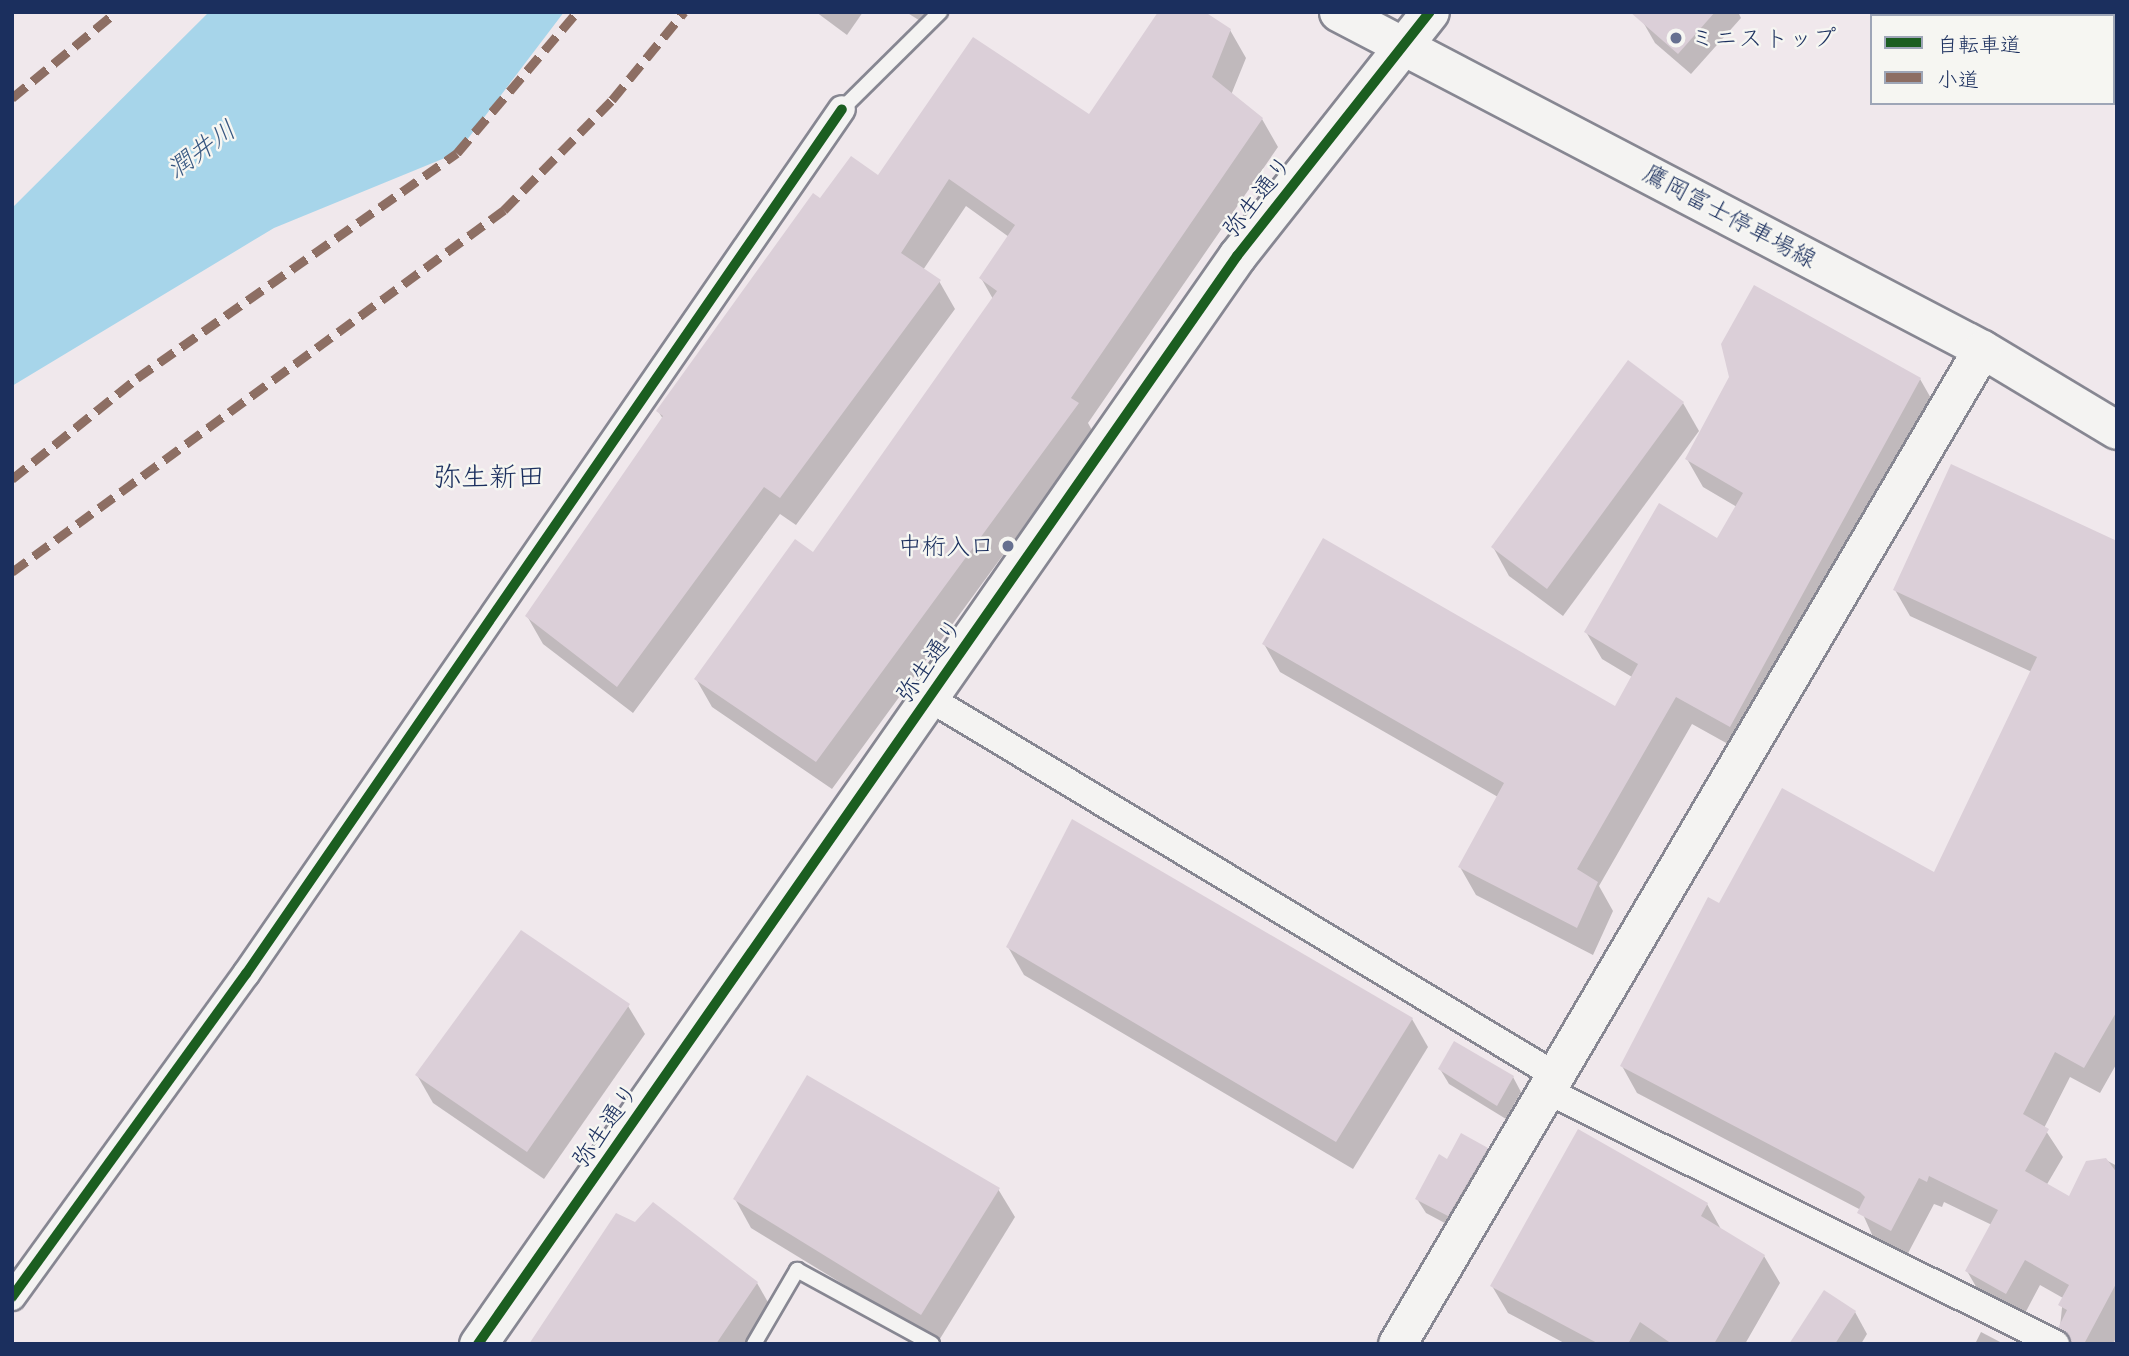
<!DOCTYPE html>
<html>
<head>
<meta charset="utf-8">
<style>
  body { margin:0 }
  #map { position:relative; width:2129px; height:1356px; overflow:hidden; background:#f0e8ec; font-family:Delius,"Klee One",sans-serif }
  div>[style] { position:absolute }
  .water>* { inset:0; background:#a7d5ea }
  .shadow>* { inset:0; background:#0003 }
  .building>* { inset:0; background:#dbcfd8 }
  .roads { filter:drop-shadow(2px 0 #878792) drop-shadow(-2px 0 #878792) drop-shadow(0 2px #878792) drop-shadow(0 -2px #878792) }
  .lane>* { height:14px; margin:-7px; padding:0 7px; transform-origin:7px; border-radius:7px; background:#f4f3f2 }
  .street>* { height:26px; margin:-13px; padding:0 13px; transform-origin:13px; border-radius:13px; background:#f4f3f2 }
  .secondary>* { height:37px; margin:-18.5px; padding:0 18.5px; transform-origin:18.5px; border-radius:18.5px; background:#f4f3f2 }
  .quiet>* { height:9px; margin-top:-4.5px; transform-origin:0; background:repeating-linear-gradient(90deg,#8d6e63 0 18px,transparent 0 27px) }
  .cycleway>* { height:10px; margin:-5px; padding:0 5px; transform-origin:5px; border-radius:5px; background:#1b5e20 }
  .dots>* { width:19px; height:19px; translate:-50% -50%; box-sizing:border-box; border:4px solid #f6f6f2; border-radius:50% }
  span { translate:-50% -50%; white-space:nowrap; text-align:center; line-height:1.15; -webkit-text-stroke:5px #f6f6f2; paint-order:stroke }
  .poi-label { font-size:24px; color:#1b2f5e }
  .left { translate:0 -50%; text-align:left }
  .right { translate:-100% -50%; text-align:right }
  .street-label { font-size:24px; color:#1b2f5e }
  .water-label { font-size:26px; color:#365681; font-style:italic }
  .quarter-label { font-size:28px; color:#1b2f5e }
  .frame { position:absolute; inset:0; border:14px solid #1b2f5e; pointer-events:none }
  .legend { position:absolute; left:1870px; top:14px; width:245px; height:91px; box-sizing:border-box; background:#f6f6f2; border:2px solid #9ea6b7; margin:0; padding:9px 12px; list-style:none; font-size:21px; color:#1b2f5e }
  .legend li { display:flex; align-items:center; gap:14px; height:35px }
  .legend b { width:35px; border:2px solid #9ea6b7 }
</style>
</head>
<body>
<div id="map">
  <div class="water">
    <i style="clip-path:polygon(209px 12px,564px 12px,457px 153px,274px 228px,12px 386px,12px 208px)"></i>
  </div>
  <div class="shadow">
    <i style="clip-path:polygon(816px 12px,863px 12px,847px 35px)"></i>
    <i style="clip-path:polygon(906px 12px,928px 12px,922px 22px)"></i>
    <i style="clip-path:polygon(1651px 12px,1738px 12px,1741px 18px,1691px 74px,1655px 43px,1643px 22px)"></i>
    <i style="clip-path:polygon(1230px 30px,1246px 58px,1231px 95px,1262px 119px,1278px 147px,1088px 423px,1093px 432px,832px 789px,712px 707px,696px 679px,813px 554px,993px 299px,981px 278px,1009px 237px,966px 206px,923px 270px,939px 281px,955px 309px,796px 525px,780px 514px,633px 713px,543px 644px,527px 616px,663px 419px,658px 411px,821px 200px,1090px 117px)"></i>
    <i style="clip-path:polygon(1731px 378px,1920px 379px,1936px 407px,1746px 754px,1692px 724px,1599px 886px,1613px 911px,1593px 955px,1476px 895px,1460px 867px,1498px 797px,1280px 672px,1264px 644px,1616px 708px,1632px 677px,1602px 659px,1586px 632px,1718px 540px,1737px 507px,1703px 487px,1687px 459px)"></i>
    <i style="clip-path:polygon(1683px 403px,1699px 431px,1563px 616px,1509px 576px,1493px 547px)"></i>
    <i style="clip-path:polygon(2117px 543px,2117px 1063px,2100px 1093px,2070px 1077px,2044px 1128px,2063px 1157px,2046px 1186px,2069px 1198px,2106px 1160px,2117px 1166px,2117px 1336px,2113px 1344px,2070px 1344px,2060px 1327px,2063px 1298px,2040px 1285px,2022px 1319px,1982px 1297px,1967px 1271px,1992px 1225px,1944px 1202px,1942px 1207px,1934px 1204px,1906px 1257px,1874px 1239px,1861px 1210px,1637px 1093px,1622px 1066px,1720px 906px,1935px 874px,2032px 672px,1910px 616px,1895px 590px)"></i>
    <i style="clip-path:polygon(1008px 947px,1412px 1019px,1428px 1047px,1353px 1169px,1024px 975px)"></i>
    <i style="clip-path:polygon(628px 1006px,645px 1034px,544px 1179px,433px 1103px,417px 1075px)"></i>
    <i style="clip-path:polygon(1440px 1069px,1513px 1077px,1521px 1092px,1506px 1119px,1449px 1084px)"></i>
    <i style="clip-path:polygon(1487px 1149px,1495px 1163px,1456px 1229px,1426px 1213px,1417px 1199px,1447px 1161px)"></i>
    <i style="clip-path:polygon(998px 1189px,1015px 1217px,938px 1342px,751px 1228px,735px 1199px)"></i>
    <i style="clip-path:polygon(1707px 1204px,1722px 1231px,1764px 1256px,1780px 1283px,1745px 1344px,1566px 1344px,1508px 1313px,1492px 1286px)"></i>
    <i style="clip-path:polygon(757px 1283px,773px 1311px,751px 1344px,531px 1344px)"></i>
    <i style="clip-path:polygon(1855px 1312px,1867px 1334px,1861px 1344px,1791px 1344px)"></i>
    <i style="clip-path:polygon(1981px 1332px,2004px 1344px,1975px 1344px)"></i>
  </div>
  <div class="building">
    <i style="clip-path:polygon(1158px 12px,1205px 12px,1231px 29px,1212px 77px,1263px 118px,1071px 398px,1079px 403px,816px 762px,694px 679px,795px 539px,813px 552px,997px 291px,979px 278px,1015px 225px,949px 179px,901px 253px,941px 280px,780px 498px,764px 487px,617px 687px,525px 616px,663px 416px,656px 411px,813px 193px,820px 198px,851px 156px,878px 175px,973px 37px,1089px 114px)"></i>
    <i style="clip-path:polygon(1630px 12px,1715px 12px,1678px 54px)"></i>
    <i style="clip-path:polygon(1754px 285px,1921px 378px,1730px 727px,1676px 697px,1577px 869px,1598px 882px,1577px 928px,1458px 867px,1504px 783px,1262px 644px,1323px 538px,1615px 706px,1638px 664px,1584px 632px,1659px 503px,1717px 538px,1743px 493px,1685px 459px,1729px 377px,1721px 344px)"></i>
    <i style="clip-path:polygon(1628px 360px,1684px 402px,1547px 589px,1491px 547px)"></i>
    <i style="clip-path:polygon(1951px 464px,2117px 541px,2117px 1011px,2084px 1068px,2055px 1052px,2023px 1114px,2049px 1129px,2025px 1171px,2069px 1196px,2086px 1161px,2106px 1158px,2117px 1173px,2117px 1282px,2084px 1344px,2072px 1344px,2058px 1328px,2067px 1310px,2058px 1305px,2069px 1285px,2025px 1260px,2006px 1294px,1965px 1271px,1998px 1210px,1929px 1176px,1927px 1182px,1919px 1178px,1891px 1231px,1857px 1213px,1865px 1197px,1860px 1192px,1620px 1066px,1708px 897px,1719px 903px,1782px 788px,1934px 872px,2037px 657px,1893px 590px)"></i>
    <i style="clip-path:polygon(1072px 819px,1413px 1018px,1336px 1142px,1006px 947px)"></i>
    <i style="clip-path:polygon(521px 930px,630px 1004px,527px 1152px,415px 1075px)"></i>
    <i style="clip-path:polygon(1454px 1041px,1514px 1076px,1497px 1106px,1438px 1069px)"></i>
    <i style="clip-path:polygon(807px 1075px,1000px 1188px,921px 1315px,733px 1199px)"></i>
    <i style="clip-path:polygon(1578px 1129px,1708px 1203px,1701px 1216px,1765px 1255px,1714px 1344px,1672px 1344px,1640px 1322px,1628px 1344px,1599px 1344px,1490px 1286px)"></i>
    <i style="clip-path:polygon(1461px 1133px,1488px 1148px,1448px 1216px,1415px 1199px,1439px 1154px,1447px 1159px)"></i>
    <i style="clip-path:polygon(653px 1202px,758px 1282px,716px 1344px,529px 1344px,616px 1213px,635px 1222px)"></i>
    <i style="clip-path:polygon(1824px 1290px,1856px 1311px,1835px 1344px,1789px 1344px)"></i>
  </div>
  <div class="roads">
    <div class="lane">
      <i style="left:842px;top:109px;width:138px;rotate:-44.7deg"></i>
      <i style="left:754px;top:1344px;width:86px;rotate:-59.8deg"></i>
      <i style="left:797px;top:1270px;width:154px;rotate:28.7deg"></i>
    </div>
    <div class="street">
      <i style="left:929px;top:698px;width:729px;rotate:31.07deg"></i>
      <i style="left:1544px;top:1089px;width:572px;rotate:26.48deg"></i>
      <i style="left:12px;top:1297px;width:399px;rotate:-54.1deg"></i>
      <i style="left:246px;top:974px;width:1050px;rotate:-55.43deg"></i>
    </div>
    <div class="secondary">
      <i style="left:1338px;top:12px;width:727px;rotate:27.62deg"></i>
      <i style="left:1982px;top:349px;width:157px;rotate:31deg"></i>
      <i style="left:478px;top:1344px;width:1327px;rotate:-55.1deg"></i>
      <i style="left:1237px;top:256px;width:311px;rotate:-51.7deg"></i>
      <i style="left:1397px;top:1344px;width:1154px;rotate:-59.55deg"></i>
    </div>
  </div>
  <div class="quiet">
    <i style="left:12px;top:98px;width:135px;rotate:-39.6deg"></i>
    <i style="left:12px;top:479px;width:161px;rotate:-38.9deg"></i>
    <i style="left:137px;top:378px;width:391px;rotate:-35.1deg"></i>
    <i style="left:457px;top:153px;width:185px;rotate:-49.6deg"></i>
    <i style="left:12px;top:572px;width:611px;rotate:-36.34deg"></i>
    <i style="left:504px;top:210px;width:154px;rotate:-45.5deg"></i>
    <i style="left:612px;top:100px;width:114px;rotate:-50.7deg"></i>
  </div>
  <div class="cycleway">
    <i style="left:12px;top:1297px;width:399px;rotate:-54.1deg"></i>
    <i style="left:246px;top:974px;width:1050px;rotate:-55.43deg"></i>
    <i style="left:478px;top:1344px;width:1327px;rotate:-55.1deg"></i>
    <i style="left:1237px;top:256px;width:311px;rotate:-51.7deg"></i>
  </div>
  <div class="dots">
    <i style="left:1676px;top:38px;background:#667090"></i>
    <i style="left:1008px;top:546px;background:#667090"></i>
  </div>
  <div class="poi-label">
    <span class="left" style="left:1690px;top:38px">ミニストップ</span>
    <span class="right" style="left:994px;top:546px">中桁入口</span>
  </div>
  <div class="street-label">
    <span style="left:1257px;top:196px;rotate:-52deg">弥生通り</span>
    <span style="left:1730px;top:216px;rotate:28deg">鷹岡富士停車場線</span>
    <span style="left:929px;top:660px;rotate:-55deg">弥生通り</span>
    <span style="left:605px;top:1125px;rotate:-55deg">弥生通り</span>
  </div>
  <div class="water-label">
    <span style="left:201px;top:149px;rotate:-36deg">潤井川</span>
  </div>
  <div class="quarter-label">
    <span style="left:489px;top:476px">弥生新田</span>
  </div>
  <div class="frame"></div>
  <ul class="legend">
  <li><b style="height:9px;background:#1b5e20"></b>自転車道</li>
  <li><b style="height:9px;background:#8d6e63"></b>小道</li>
  </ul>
</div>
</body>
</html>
